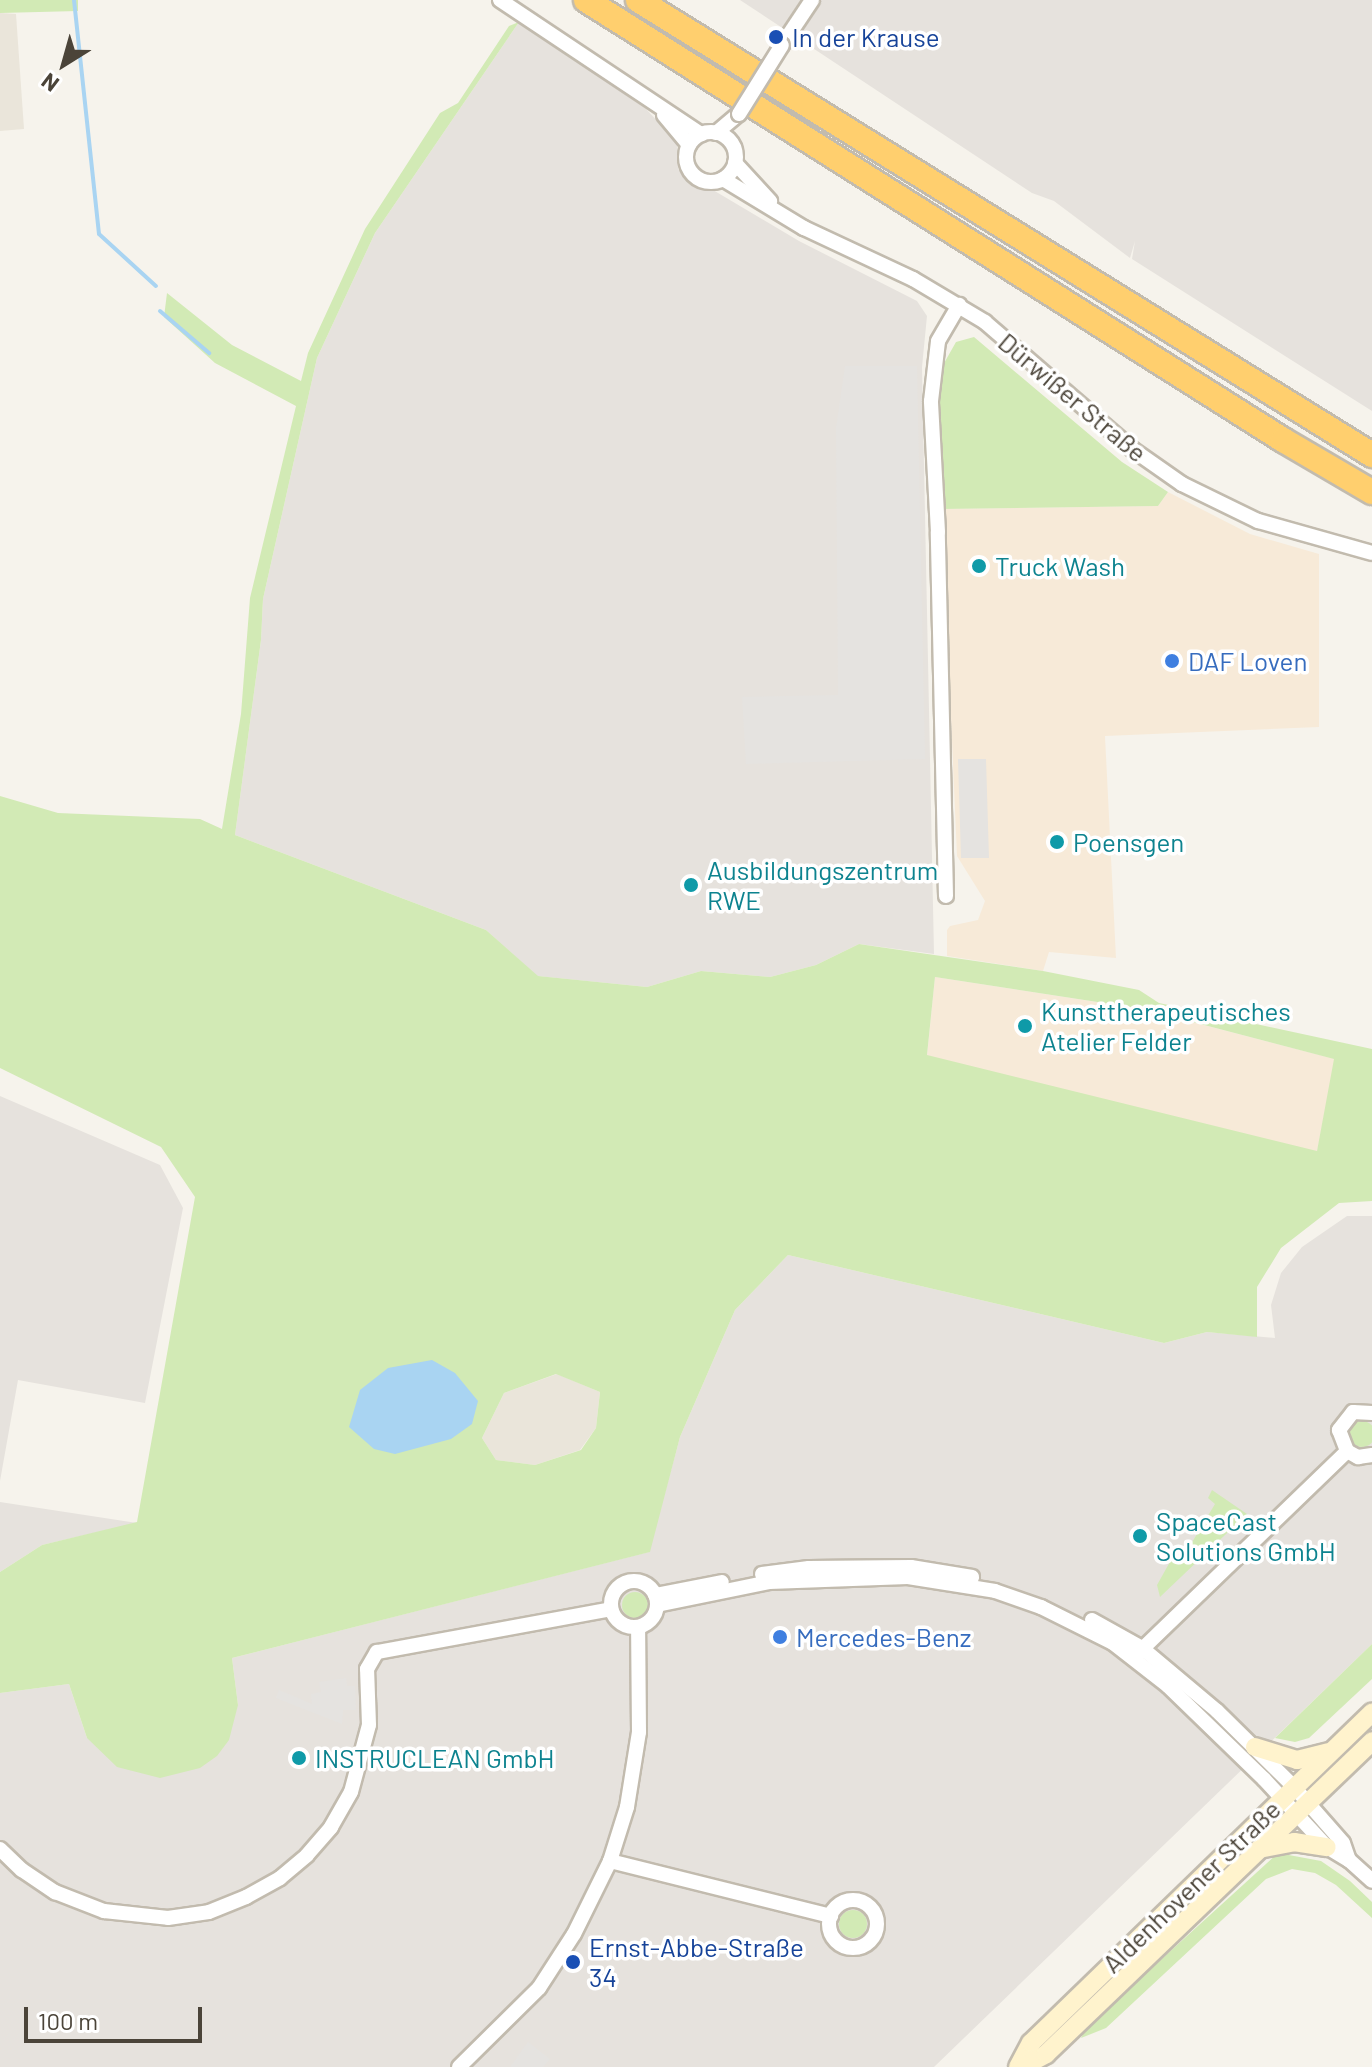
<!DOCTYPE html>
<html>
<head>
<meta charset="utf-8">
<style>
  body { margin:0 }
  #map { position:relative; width:1372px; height:2067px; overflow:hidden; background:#f6f3ec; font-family:Barlow,sans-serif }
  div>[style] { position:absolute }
  .residential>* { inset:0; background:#eae5da }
  .commercial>* { inset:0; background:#f7ead8 }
  .industrial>* { inset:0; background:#e6e2dd }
  .green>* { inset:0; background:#d2eab5 }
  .round { border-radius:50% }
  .parking>* { inset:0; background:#e5e3e0 }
  .water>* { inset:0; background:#a9d4f2 }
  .stream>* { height:4px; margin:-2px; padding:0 2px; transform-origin:2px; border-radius:2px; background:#a9d4f2 }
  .roads { filter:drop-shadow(2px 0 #c2bbae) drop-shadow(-2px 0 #c2bbae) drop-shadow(0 2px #c2bbae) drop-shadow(0 -2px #c2bbae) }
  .street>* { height:14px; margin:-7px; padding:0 7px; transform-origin:7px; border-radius:7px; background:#fff }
  .street>.ring { margin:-7px; padding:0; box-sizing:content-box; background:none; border:14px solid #fff; border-radius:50% }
  .secondary>* { height:18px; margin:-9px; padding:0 9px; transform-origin:9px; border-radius:9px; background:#fff3cd }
  .highway>* { height:24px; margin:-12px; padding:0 12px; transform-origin:12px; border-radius:12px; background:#ffcf6e }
  .bridges { filter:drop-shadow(2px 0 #c2bbae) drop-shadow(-2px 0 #c2bbae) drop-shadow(0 2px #c2bbae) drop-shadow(0 -2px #c2bbae) }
  .street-bridge>* { height:14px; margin:-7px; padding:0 7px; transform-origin:7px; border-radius:7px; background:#fff }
  .dots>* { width:22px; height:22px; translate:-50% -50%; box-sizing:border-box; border:4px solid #fff; border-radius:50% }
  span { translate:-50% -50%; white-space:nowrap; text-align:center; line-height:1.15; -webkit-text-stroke:7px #fff; paint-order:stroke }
  .transit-label { font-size:26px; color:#164399 }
  .left { translate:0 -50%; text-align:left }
  .street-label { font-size:26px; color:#4b4439 }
  .culture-label { font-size:26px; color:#0d838f }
  .shop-label { font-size:26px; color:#366cbe }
  .north { position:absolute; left:24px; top:24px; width:80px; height:80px; -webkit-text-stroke:6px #fff; paint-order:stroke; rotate:217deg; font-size:22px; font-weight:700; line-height:32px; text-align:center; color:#4b4439 }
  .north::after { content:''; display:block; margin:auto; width:28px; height:36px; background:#4b4439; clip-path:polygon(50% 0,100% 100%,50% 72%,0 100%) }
  .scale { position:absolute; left:24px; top:2007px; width:178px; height:36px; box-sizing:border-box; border:4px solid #4b4439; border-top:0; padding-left:10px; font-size:24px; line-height:28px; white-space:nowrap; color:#4b4439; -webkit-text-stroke:6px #fff; paint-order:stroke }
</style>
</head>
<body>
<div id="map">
  <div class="residential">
    <i style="clip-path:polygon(0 13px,16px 14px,24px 129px,0 131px)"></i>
    <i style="clip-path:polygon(557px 1374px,600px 1392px,596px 1428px,580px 1450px,535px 1465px,496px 1460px,482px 1438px,504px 1393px)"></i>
  </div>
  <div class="commercial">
    <i style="clip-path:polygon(1168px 492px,1250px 534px,1319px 554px,1319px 727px,1105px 736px,1116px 958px,1049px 952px,1043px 971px,947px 956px,947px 930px,950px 926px,978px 920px,985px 901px,957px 856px,942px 509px,1158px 506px)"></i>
    <i style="clip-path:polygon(935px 977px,1142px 1009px,1335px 1059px,1317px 1152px,927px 1056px)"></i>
  </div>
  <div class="industrial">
    <i style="clip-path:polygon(740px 0,1372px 0,1372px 411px,1132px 259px,1135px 241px,1130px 258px,1054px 201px,1032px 193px)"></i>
    <i style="clip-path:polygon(519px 22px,646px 109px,677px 142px,678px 169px,687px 181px,699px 188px,713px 190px,799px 241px,917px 301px,927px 316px,922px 367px,934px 954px,859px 944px,816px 965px,770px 977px,701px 971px,647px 987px,537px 976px,486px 930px,235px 835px,261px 640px,263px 599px,317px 358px,375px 233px)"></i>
    <i style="clip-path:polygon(0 1096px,160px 1165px,183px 1208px,145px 1403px,18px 1380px,0 1481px)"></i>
    <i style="clip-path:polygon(1347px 1216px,1372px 1216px,1372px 1644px,934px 2067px,0 2067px,0 1693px,69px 1684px,87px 1738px,238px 1705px,232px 1658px,649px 1552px,680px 1437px,735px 1310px,788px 1255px,1164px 1343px,1207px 1332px,1275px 1338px,1271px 1305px,1281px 1273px,1302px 1247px)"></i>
    <i style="clip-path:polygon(0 1502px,137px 1523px,42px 1545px,0 1572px)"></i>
  </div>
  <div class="green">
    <i style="clip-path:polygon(0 0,78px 0,78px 11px,0 13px)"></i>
    <i style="clip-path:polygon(evenodd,519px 22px,375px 233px,317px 358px,263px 599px,261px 640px,235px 835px,486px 930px,538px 976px,647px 987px,701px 971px,770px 977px,816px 965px,859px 944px,1043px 971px,1139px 990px,1159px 1003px,1372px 1049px,1372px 1201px,1339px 1203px,1281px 1248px,1257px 1287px,1257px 1337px,1207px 1332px,1164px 1343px,788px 1255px,735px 1310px,680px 1437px,650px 1552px,232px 1658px,238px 1705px,229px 1740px,217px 1756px,200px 1768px,160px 1778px,117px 1767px,87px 1738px,69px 1684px,0 1693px,0 1572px,42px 1545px,137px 1522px,195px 1197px,161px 1147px,0 1068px,0 796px,58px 813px,200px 819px,222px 829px,241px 714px,250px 598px,296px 406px,215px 363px,164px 317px,167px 293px,232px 345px,301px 381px,308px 353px,365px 229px,440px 113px,458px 103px,509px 26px,519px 22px,935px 977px,1143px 1009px,1334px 1059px,1317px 1151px,927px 1055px,935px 977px,519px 22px,556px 1374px,600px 1392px,596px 1428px,581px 1450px,535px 1465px,496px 1460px,482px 1438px,504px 1393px,556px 1374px)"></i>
    <i style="clip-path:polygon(974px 337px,1122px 462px,1168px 492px,1158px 506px,942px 509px,938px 402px,943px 365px,956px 342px)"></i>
    <i class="round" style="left:1349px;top:1421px;width:26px;height:26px"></i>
    <i style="clip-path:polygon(1212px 1490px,1247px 1514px,1160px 1597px,1157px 1585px,1171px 1560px,1179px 1564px,1215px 1504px,1208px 1498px)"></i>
    <i class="round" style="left:622px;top:1592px;width:26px;height:26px"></i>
    <i style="clip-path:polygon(1372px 1644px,1372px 1679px,1309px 1738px,1295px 1742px,1275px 1738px)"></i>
    <i style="clip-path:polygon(1278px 1853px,1321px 1861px,1350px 1881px,1372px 1902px,1372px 1918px,1336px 1885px,1315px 1873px,1292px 1869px,1266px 1879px,1106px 2028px,1081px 2038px,1086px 2028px)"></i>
    <i class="round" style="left:839px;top:1910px;width:28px;height:28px"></i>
  </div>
  <div class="parking">
    <i style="clip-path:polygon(845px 366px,917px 366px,925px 759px,746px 764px,742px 697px,838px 695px,836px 428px)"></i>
    <i style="clip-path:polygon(958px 759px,986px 759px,989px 858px,961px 858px)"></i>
    <i style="clip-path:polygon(346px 1678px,347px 1686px,355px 1686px,356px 1710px,343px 1710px,342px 1724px,276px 1698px,279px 1690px,312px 1704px,311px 1694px,321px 1692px,319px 1682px)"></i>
    <i style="clip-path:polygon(528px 2042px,550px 2059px,543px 2067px,510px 2067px)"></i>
  </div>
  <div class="water">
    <i style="clip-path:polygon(432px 1360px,455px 1373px,478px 1401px,472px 1424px,451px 1439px,395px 1454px,374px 1449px,349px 1427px,360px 1390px,388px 1368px)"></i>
  </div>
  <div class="stream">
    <i style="left:74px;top:0;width:235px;rotate:83.9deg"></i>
    <i style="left:99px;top:234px;width:77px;rotate:42.4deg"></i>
    <i style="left:160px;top:311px;width:65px;rotate:40.6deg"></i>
  </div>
  <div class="roads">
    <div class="street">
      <i style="left:500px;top:0;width:242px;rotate:33.7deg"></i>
      <i style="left:782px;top:45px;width:54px;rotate:-56.3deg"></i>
      <i style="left:664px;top:115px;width:39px;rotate:50deg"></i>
      <i class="ring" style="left:686px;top:132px;width:36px;height:36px"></i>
      <i style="left:716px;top:133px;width:30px;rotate:-40deg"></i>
      <i style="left:735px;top:163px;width:52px;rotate:47.4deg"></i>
      <i style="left:723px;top:179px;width:95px;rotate:31.2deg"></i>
      <i style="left:804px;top:228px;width:120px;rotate:25.1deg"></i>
      <i style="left:913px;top:279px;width:84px;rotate:30.8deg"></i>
      <i style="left:985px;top:322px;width:194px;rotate:40.8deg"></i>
      <i style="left:1132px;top:449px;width:61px;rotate:35deg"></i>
      <i style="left:1182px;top:484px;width:85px;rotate:26deg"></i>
      <i style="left:1258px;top:521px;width:118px;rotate:15.7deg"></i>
      <i style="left:946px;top:896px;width:364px;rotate:-91.3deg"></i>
      <i style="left:938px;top:532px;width:131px;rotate:-93.1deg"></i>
      <i style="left:931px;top:401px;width:60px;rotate:-83.3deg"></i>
      <i style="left:938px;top:341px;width:42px;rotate:-59.7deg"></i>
      <i style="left:1372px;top:1413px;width:19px;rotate:-177deg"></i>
      <i style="left:1353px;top:1412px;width:23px;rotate:128deg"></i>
      <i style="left:1339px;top:1430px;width:22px;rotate:69deg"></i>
      <i style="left:1347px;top:1451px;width:13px;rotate:29deg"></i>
      <i style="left:1358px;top:1457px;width:14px;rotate:-8deg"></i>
      <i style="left:762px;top:1574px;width:47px;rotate:-7.3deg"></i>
      <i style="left:809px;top:1568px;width:102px;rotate:-0.6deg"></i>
      <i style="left:911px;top:1567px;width:62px;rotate:9.3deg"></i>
      <i class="ring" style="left:611px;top:1581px;width:32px;height:32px"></i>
      <i style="left:655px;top:1595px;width:68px;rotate:-11deg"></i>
      <i style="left:657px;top:1605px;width:114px;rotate:-11.6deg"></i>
      <i style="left:769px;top:1582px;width:139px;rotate:-2.1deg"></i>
      <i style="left:908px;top:1577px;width:88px;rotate:9.1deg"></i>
      <i style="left:995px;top:1591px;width:49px;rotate:19.2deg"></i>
      <i style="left:1041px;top:1607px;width:80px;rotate:26.6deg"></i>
      <i style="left:1113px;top:1643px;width:70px;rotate:38deg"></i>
      <i style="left:1168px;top:1686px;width:134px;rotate:44.1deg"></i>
      <i style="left:1264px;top:1779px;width:93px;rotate:47.2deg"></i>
      <i style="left:1327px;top:1847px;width:26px;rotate:31deg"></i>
      <i style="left:1349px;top:1860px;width:31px;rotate:42deg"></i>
      <i style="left:1092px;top:1620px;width:57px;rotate:29.2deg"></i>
      <i style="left:1142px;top:1648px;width:98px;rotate:40deg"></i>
      <i style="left:1217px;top:1711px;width:108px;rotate:44.6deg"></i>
      <i style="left:1294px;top:1787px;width:74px;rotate:48.8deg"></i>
      <i style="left:1343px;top:1843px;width:18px;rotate:71deg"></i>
      <i style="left:1136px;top:1655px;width:293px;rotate:-44deg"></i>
      <i style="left:0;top:1849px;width:30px;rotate:44deg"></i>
      <i style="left:22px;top:1870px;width:40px;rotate:34deg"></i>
      <i style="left:55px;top:1892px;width:53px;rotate:21.2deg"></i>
      <i style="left:104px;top:1911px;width:64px;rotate:6.2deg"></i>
      <i style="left:168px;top:1918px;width:41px;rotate:-8.3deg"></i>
      <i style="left:209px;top:1912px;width:40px;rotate:-22deg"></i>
      <i style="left:246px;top:1897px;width:39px;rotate:-29deg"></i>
      <i style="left:280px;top:1878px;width:35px;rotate:-40deg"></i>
      <i style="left:307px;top:1855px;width:37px;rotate:-49deg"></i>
      <i style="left:331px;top:1827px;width:40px;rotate:-60.3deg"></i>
      <i style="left:351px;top:1792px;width:69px;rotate:-75deg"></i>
      <i style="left:369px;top:1725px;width:56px;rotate:-92deg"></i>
      <i style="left:367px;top:1669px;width:20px;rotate:-60deg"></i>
      <i style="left:377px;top:1652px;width:238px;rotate:-10.4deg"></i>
      <i style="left:610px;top:1861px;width:228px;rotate:14deg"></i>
      <i class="ring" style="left:829px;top:1900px;width:34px;height:34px"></i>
      <i style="left:459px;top:2067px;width:112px;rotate:-44.6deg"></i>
      <i style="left:539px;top:1988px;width:64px;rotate:-57.1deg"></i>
      <i style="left:574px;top:1934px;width:81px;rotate:-63.7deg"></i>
      <i style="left:610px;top:1861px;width:57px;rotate:-72.5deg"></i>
      <i style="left:627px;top:1807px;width:76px;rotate:-80.9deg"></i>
      <i style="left:639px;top:1732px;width:105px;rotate:-90.5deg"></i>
    </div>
    <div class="secondary">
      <i style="left:1255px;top:1747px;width:44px;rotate:17.2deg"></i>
      <i style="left:1297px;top:1760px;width:32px;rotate:-14deg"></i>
      <i style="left:1259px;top:1849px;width:36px;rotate:-11deg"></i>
      <i style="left:1294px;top:1842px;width:33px;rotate:9deg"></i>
      <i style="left:1018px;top:2067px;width:27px;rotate:-62deg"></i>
      <i style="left:1031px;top:2043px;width:475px;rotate:-44.1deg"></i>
      <i style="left:1022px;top:2067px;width:27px;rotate:-28deg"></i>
      <i style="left:1046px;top:2054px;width:452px;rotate:-43.8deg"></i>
    </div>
    <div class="highway">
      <i style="left:586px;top:0;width:824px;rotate:32.26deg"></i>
      <i style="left:1283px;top:440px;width:103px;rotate:30.3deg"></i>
      <i style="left:638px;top:0;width:864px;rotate:31.79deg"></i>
    </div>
  </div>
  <div class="bridges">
    <div class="street-bridge">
      <i style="left:739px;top:114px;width:81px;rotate:-58.1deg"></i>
    </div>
  </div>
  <div class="dots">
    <i style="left:776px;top:37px;background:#1a4fb4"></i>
    <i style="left:979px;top:566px;background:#0f9aa8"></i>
    <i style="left:1172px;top:661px;background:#3f7fe0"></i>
    <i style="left:1057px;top:842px;background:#0f9aa8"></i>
    <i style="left:691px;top:885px;background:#0f9aa8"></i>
    <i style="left:1025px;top:1026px;background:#0f9aa8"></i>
    <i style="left:1140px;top:1536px;background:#0f9aa8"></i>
    <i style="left:780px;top:1637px;background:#3f7fe0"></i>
    <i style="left:299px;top:1758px;background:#0f9aa8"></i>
    <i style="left:573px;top:1962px;background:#1a4fb4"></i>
  </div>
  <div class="transit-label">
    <span class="left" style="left:792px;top:37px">In der Krause</span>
    <span class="left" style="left:589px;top:1962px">Ernst-Abbe-Straße<br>34</span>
  </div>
  <div class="street-label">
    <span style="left:1073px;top:397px;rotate:40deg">Dürwißer Straße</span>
    <span style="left:1191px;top:1886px;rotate:-44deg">Aldenhovener Straße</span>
  </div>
  <div class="culture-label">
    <span class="left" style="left:995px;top:566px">Truck Wash</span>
    <span class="left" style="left:1073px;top:842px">Poensgen</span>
    <span class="left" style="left:707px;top:885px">Ausbildungszentrum<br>RWE</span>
    <span class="left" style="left:1041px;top:1026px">Kunsttherapeutisches<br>Atelier Felder</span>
    <span class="left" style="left:1156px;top:1536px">SpaceCast<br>Solutions GmbH</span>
    <span class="left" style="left:315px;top:1758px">INSTRUCLEAN GmbH</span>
  </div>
  <div class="shop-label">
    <span class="left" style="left:1188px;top:661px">DAF Loven</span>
    <span class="left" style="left:796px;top:1637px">Mercedes-Benz</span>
  </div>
  <div class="north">N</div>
  <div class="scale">100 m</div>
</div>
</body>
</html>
